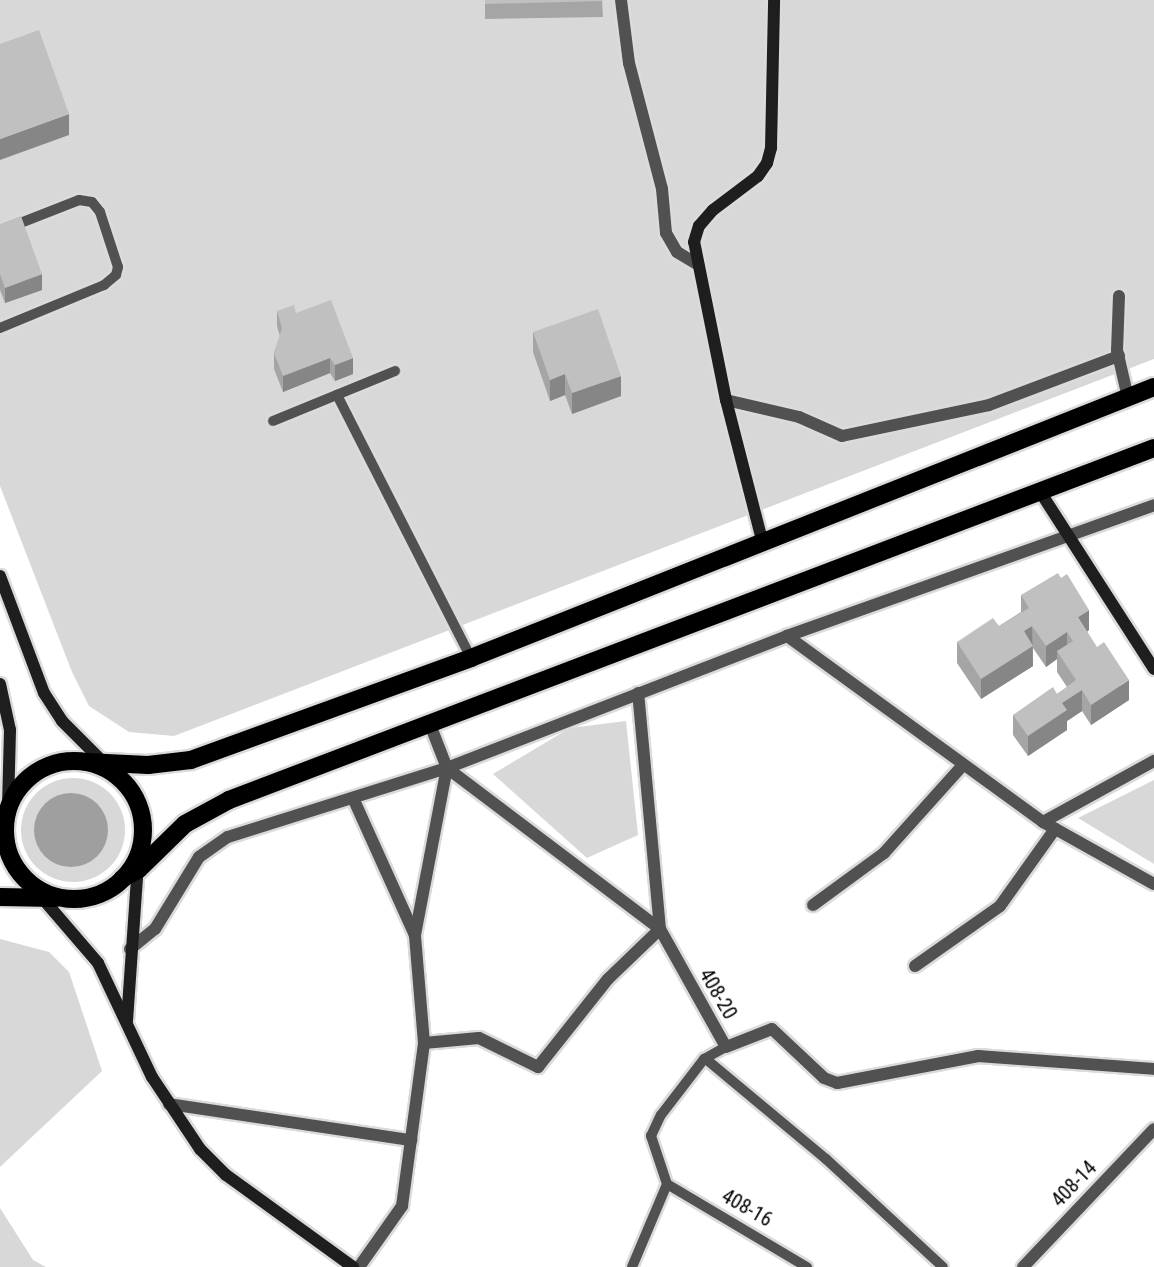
<!DOCTYPE html>
<html>
<head>
<meta charset="utf-8">
<style>
  body { margin:0 }
  #map { position:relative; width:1154px; height:1267px; overflow:hidden; background:#fff; font-family:"Roboto Condensed",sans-serif }
  div>[style] { position:absolute }
  .green>* { inset:0; background:#d8d8d8 }
  .round { border-radius:50% }
  .water>* { inset:0; background:#9f9f9f }
  .roads { filter:drop-shadow(2px 0 #dbdbdb) drop-shadow(-2px 0 #dbdbdb) drop-shadow(0 2px #dbdbdb) drop-shadow(0 -2px #dbdbdb) }
  .lane>* { height:10px; margin:-5px; padding:0 5px; transform-origin:5px; border-radius:5px; background:#515151 }
  .street>* { height:12px; margin:-6px; padding:0 6px; transform-origin:6px; border-radius:6px; background:#515151 }
  .secondary>* { height:12px; margin:-6px; padding:0 6px; transform-origin:6px; border-radius:6px; background:#1e1e1e }
  .highway>* { height:18px; margin:-9px; padding:0 9px; transform-origin:9px; border-radius:9px; background:#000 }
  .highway>.ring { margin:-9px; padding:0; box-sizing:content-box; background:none; border:18px solid #000; border-radius:50% }
  .wall>* { inset:0; background:#a5a5a5 }
  .shaded-wall>* { inset:0; background:#868686 }
  .building>* { inset:0; background:#c0c0c0 }
  span { translate:-50% -50%; white-space:nowrap; text-align:center; line-height:1.15; -webkit-text-stroke:4.5px #fff; paint-order:stroke }
  .street-label { font-size:20px; color:#000 }
</style>
</head>
<body>
<div id="map">
  <div class="green">
    <i style="clip-path:polygon(0 0,1154px 0,1154px 359px,174px 736px,129px 732px,89px 706px,72px 672px,0 486px)"></i>
    <i style="clip-path:polygon(626px 721px,638px 835px,587px 858px,493px 774px,570px 728px)"></i>
    <i class="round" style="left:21px;top:778px;width:104px;height:104px"></i>
    <i style="clip-path:polygon(1154px 780px,1154px 864px,1078px 818px)"></i>
    <i style="clip-path:polygon(0 939px,49px 952px,69px 972px,102px 1071px,0 1167px)"></i>
    <i style="clip-path:polygon(0 1208px,33px 1260px,46px 1267px,0 1267px)"></i>
  </div>
  <div class="water">
    <i class="round" style="left:34px;top:793px;width:74px;height:74px"></i>
  </div>
  <div class="roads">
    <div class="lane">
      <i style="left:0;top:231px;width:85px;rotate:-21.4deg"></i>
      <i style="left:79px;top:200px;width:13px;rotate:9deg"></i>
      <i style="left:92px;top:202px;width:13px;rotate:51deg"></i>
      <i style="left:100px;top:212px;width:58px;rotate:71.9deg"></i>
      <i style="left:118px;top:267px;width:8px;rotate:104deg"></i>
      <i style="left:116px;top:275px;width:16px;rotate:140deg"></i>
      <i style="left:104px;top:285px;width:113px;rotate:157.5deg"></i>
      <i style="left:337px;top:395px;width:295px;rotate:63deg"></i>
      <i style="left:273px;top:421px;width:132px;rotate:-22.3deg"></i>
      <i style="left:706px;top:1059px;width:156px;rotate:39.8deg"></i>
      <i style="left:826px;top:1159px;width:159px;rotate:42.7deg"></i>
      <i style="left:667px;top:1184px;width:163px;rotate:30.7deg"></i>
      <i style="left:632px;top:1267px;width:90px;rotate:-67.1deg"></i>
      <i style="left:667px;top:1184px;width:51px;rotate:-108.4deg"></i>
      <i style="left:651px;top:1136px;width:23px;rotate:-65deg"></i>
      <i style="left:661px;top:1115px;width:71px;rotate:-52.5deg"></i>
      <i style="left:704px;top:1059px;width:25px;rotate:-29deg"></i>
    </div>
    <div class="street">
      <i style="left:621px;top:0;width:64px;rotate:82.8deg"></i>
      <i style="left:629px;top:63px;width:130px;rotate:75.3deg"></i>
      <i style="left:662px;top:189px;width:44px;rotate:84.8deg"></i>
      <i style="left:666px;top:233px;width:22px;rotate:60deg"></i>
      <i style="left:677px;top:252px;width:23px;rotate:31deg"></i>
      <i style="left:1119px;top:296px;width:54px;rotate:92.1deg"></i>
      <i style="left:1117px;top:350px;width:49px;rotate:77.1deg"></i>
      <i style="left:726px;top:400px;width:75px;rotate:13.1deg"></i>
      <i style="left:799px;top:417px;width:47px;rotate:23.8deg"></i>
      <i style="left:842px;top:436px;width:150px;rotate:-11.9deg"></i>
      <i style="left:989px;top:405px;width:139px;rotate:-20.7deg"></i>
      <i style="left:787px;top:636px;width:316px;rotate:36deg"></i>
      <i style="left:1043px;top:822px;width:127px;rotate:29.2deg"></i>
      <i style="left:431px;top:727px;width:44px;rotate:68.7deg"></i>
      <i style="left:447px;top:768px;width:267px;rotate:37.1deg"></i>
      <i style="left:660px;top:929px;width:135px;rotate:60.8deg"></i>
      <i style="left:726px;top:1047px;width:49px;rotate:-21.4deg"></i>
      <i style="left:772px;top:1029px;width:71px;rotate:43.3deg"></i>
      <i style="left:824px;top:1078px;width:14px;rotate:21deg"></i>
      <i style="left:837px;top:1083px;width:144px;rotate:-10.8deg"></i>
      <i style="left:978px;top:1056px;width:176px;rotate:4.2deg"></i>
      <i style="left:353px;top:798px;width:150px;rotate:65.7deg"></i>
      <i style="left:1043px;top:822px;width:127px;rotate:-28.8deg"></i>
      <i style="left:813px;top:905px;width:88px;rotate:-36.2deg"></i>
      <i style="left:884px;top:853px;width:118px;rotate:-48.1deg"></i>
      <i style="left:130px;top:949px;width:32px;rotate:-39deg"></i>
      <i style="left:155px;top:929px;width:84px;rotate:-58.6deg"></i>
      <i style="left:199px;top:857px;width:35px;rotate:-35deg"></i>
      <i style="left:228px;top:837px;width:230px;rotate:-17.5deg"></i>
      <i style="left:447px;top:768px;width:365px;rotate:-21.2deg"></i>
      <i style="left:787px;top:636px;width:390px;rotate:-19.6deg"></i>
      <i style="left:915px;top:966px;width:104px;rotate:-35.2deg"></i>
      <i style="left:1000px;top:906px;width:95px;rotate:-54.5deg"></i>
      <i style="left:424px;top:1043px;width:55px;rotate:-5.2deg"></i>
      <i style="left:479px;top:1038px;width:66px;rotate:26.2deg"></i>
      <i style="left:538px;top:1067px;width:112px;rotate:-51.5deg"></i>
      <i style="left:608px;top:979px;width:72px;rotate:-43.9deg"></i>
      <i style="left:660px;top:929px;width:237px;rotate:-95.3deg"></i>
      <i style="left:169px;top:1104px;width:245px;rotate:8.5deg"></i>
      <i style="left:359px;top:1267px;width:75px;rotate:-54.8deg"></i>
      <i style="left:402px;top:1206px;width:164px;rotate:-82.3deg"></i>
      <i style="left:424px;top:1043px;width:108px;rotate:-94.8deg"></i>
      <i style="left:415px;top:935px;width:170px;rotate:-79.2deg"></i>
      <i style="left:1023px;top:1267px;width:190px;rotate:-46.5deg"></i>
    </div>
    <div class="secondary">
      <i style="left:1041px;top:493px;width:209px;rotate:57.3deg"></i>
      <i style="left:763px;top:544px;width:149px;rotate:-104.4deg"></i>
      <i style="left:726px;top:400px;width:161px;rotate:-101.4deg"></i>
      <i style="left:694px;top:242px;width:17px;rotate:-73deg"></i>
      <i style="left:699px;top:226px;width:21px;rotate:-49deg"></i>
      <i style="left:713px;top:210px;width:56px;rotate:-37.1deg"></i>
      <i style="left:758px;top:176px;width:16px;rotate:-55deg"></i>
      <i style="left:767px;top:163px;width:16px;rotate:-75deg"></i>
      <i style="left:771px;top:148px;width:148px;rotate:-88.8deg"></i>
      <i style="left:0;top:576px;width:125px;rotate:69.4deg"></i>
      <i style="left:44px;top:693px;width:33px;rotate:57deg"></i>
      <i style="left:62px;top:721px;width:64px;rotate:45deg"></i>
      <i style="left:0;top:684px;width:47px;rotate:77.7deg"></i>
      <i style="left:10px;top:730px;width:78px;rotate:91.5deg"></i>
      <i style="left:31px;top:885px;width:103px;rotate:49.3deg"></i>
      <i style="left:98px;top:963px;width:126px;rotate:64.7deg"></i>
      <i style="left:152px;top:1077px;width:87px;rotate:56.3deg"></i>
      <i style="left:200px;top:1149px;width:37px;rotate:45deg"></i>
      <i style="left:226px;top:1175px;width:157px;rotate:35.9deg"></i>
      <i style="left:127px;top:1021px;width:170px;rotate:-86deg"></i>
    </div>
    <div class="highway">
      <i class="ring" style="left:5px;top:761px;width:120px;height:120px"></i>
      <i style="left:86px;top:762px;width:62px;rotate:2.8deg"></i>
      <i style="left:148px;top:765px;width:43px;rotate:-6.6deg"></i>
      <i style="left:191px;top:760px;width:298px;rotate:-20deg"></i>
      <i style="left:471px;top:658px;width:735px;rotate:-21.64deg"></i>
      <i style="left:123px;top:878px;width:18px;rotate:-29deg"></i>
      <i style="left:139px;top:869px;width:64px;rotate:-44.4deg"></i>
      <i style="left:185px;top:824px;width:50px;rotate:-28.6deg"></i>
      <i style="left:229px;top:800px;width:990px;rotate:-20.83deg"></i>
      <i style="left:0;top:897px;width:55px;rotate:1deg"></i>
    </div>
  </div>
  <div class="wall">
    <i style="clip-path:polygon(485px 0,602px 0,603px 17px,485px 19px)"></i>
    <i style="clip-path:polygon(0 224px,42px 290px,5px 303px,0 290px)"></i>
    <i style="clip-path:polygon(277px 311px,296px 313px,353px 374px,335px 381px,330px 373px,283px 392px,274px 369px,274px 353px,280px 336px,277px 326px)"></i>
    <i style="clip-path:polygon(533px 332px,621px 396px,572px 414px,565px 395px,550px 401px,533px 352px)"></i>
    <i style="clip-path:polygon(1021px 595px,1089px 630px,1087px 632px,1129px 700px,1091px 725px,1082px 711px,1067px 721px,1067px 730px,1028px 756px,1013px 735px,1013px 715px,1057px 694px,1067px 687px,1057px 672px,1057px 659px,1046px 667px,1033px 648px,1033px 666px,981px 699px,957px 663px,957px 642px,999px 626px,1021px 612px)"></i>
  </div>
  <div class="shaded-wall">
    <i style="clip-path:polygon(69px 114px,69px 135px,0 160px,0 139px)"></i>
    <i style="clip-path:polygon(42px 274px,42px 290px,5px 303px,5px 288px)"></i>
    <i style="clip-path:polygon(330px 358px,330px 373px,283px 392px,283px 376px)"></i>
    <i style="clip-path:polygon(353px 358px,353px 374px,335px 381px,335px 365px)"></i>
    <i style="clip-path:polygon(565px 374px,565px 395px,550px 401px,550px 380px)"></i>
    <i style="clip-path:polygon(621px 376px,621px 396px,572px 414px,572px 393px)"></i>
    <i style="clip-path:polygon(1089px 610px,1089px 630px,1078px 638px,1078px 617px)"></i>
    <i style="clip-path:polygon(1032px 626px,1033px 666px,981px 699px,981px 679px,1024px 631px)"></i>
    <i style="clip-path:polygon(1067px 632px,1067px 652px,1057px 651px,1057px 659px,1046px 667px,1046px 646px)"></i>
    <i style="clip-path:polygon(1129px 680px,1129px 700px,1091px 725px,1091px 705px)"></i>
    <i style="clip-path:polygon(1082px 690px,1082px 711px,1067px 721px,1067px 730px,1028px 756px,1028px 736px,1062px 703px)"></i>
  </div>
  <div class="building">
    <i style="clip-path:polygon(485px 0,602px 0,603px 1px,485px 4px)"></i>
    <i style="clip-path:polygon(39px 30px,69px 114px,0 139px,0 44px)"></i>
    <i style="clip-path:polygon(21px 216px,42px 274px,5px 288px,0 274px,0 224px)"></i>
    <i style="clip-path:polygon(331px 300px,353px 358px,335px 365px,330px 358px,283px 376px,274px 353px,282px 328px,277px 311px,294px 305px,296px 313px)"></i>
    <i style="clip-path:polygon(598px 309px,621px 376px,572px 393px,565px 374px,550px 380px,533px 332px)"></i>
    <i style="clip-path:polygon(1058px 573px,1061px 578px,1067px 574px,1089px 610px,1078px 617px,1097px 647px,1104px 642px,1129px 680px,1091px 705px,1082px 690px,1062px 703px,1067px 710px,1028px 736px,1013px 715px,1053px 687px,1057px 694px,1076px 680px,1057px 651px,1073px 641px,1067px 632px,1046px 646px,1032px 626px,1024px 631px,1033px 646px,981px 679px,957px 642px,993px 618px,999px 626px,1029px 608px,1021px 595px)"></i>
  </div>
  <div class="street-label">
    <span style="left:718px;top:994px;rotate:60deg">408-20</span>
    <span style="left:1074px;top:1184px;rotate:-46deg">408-14</span>
    <span style="left:747px;top:1208px;rotate:30deg">408-16</span>
  </div>
</div>
</body>
</html>
